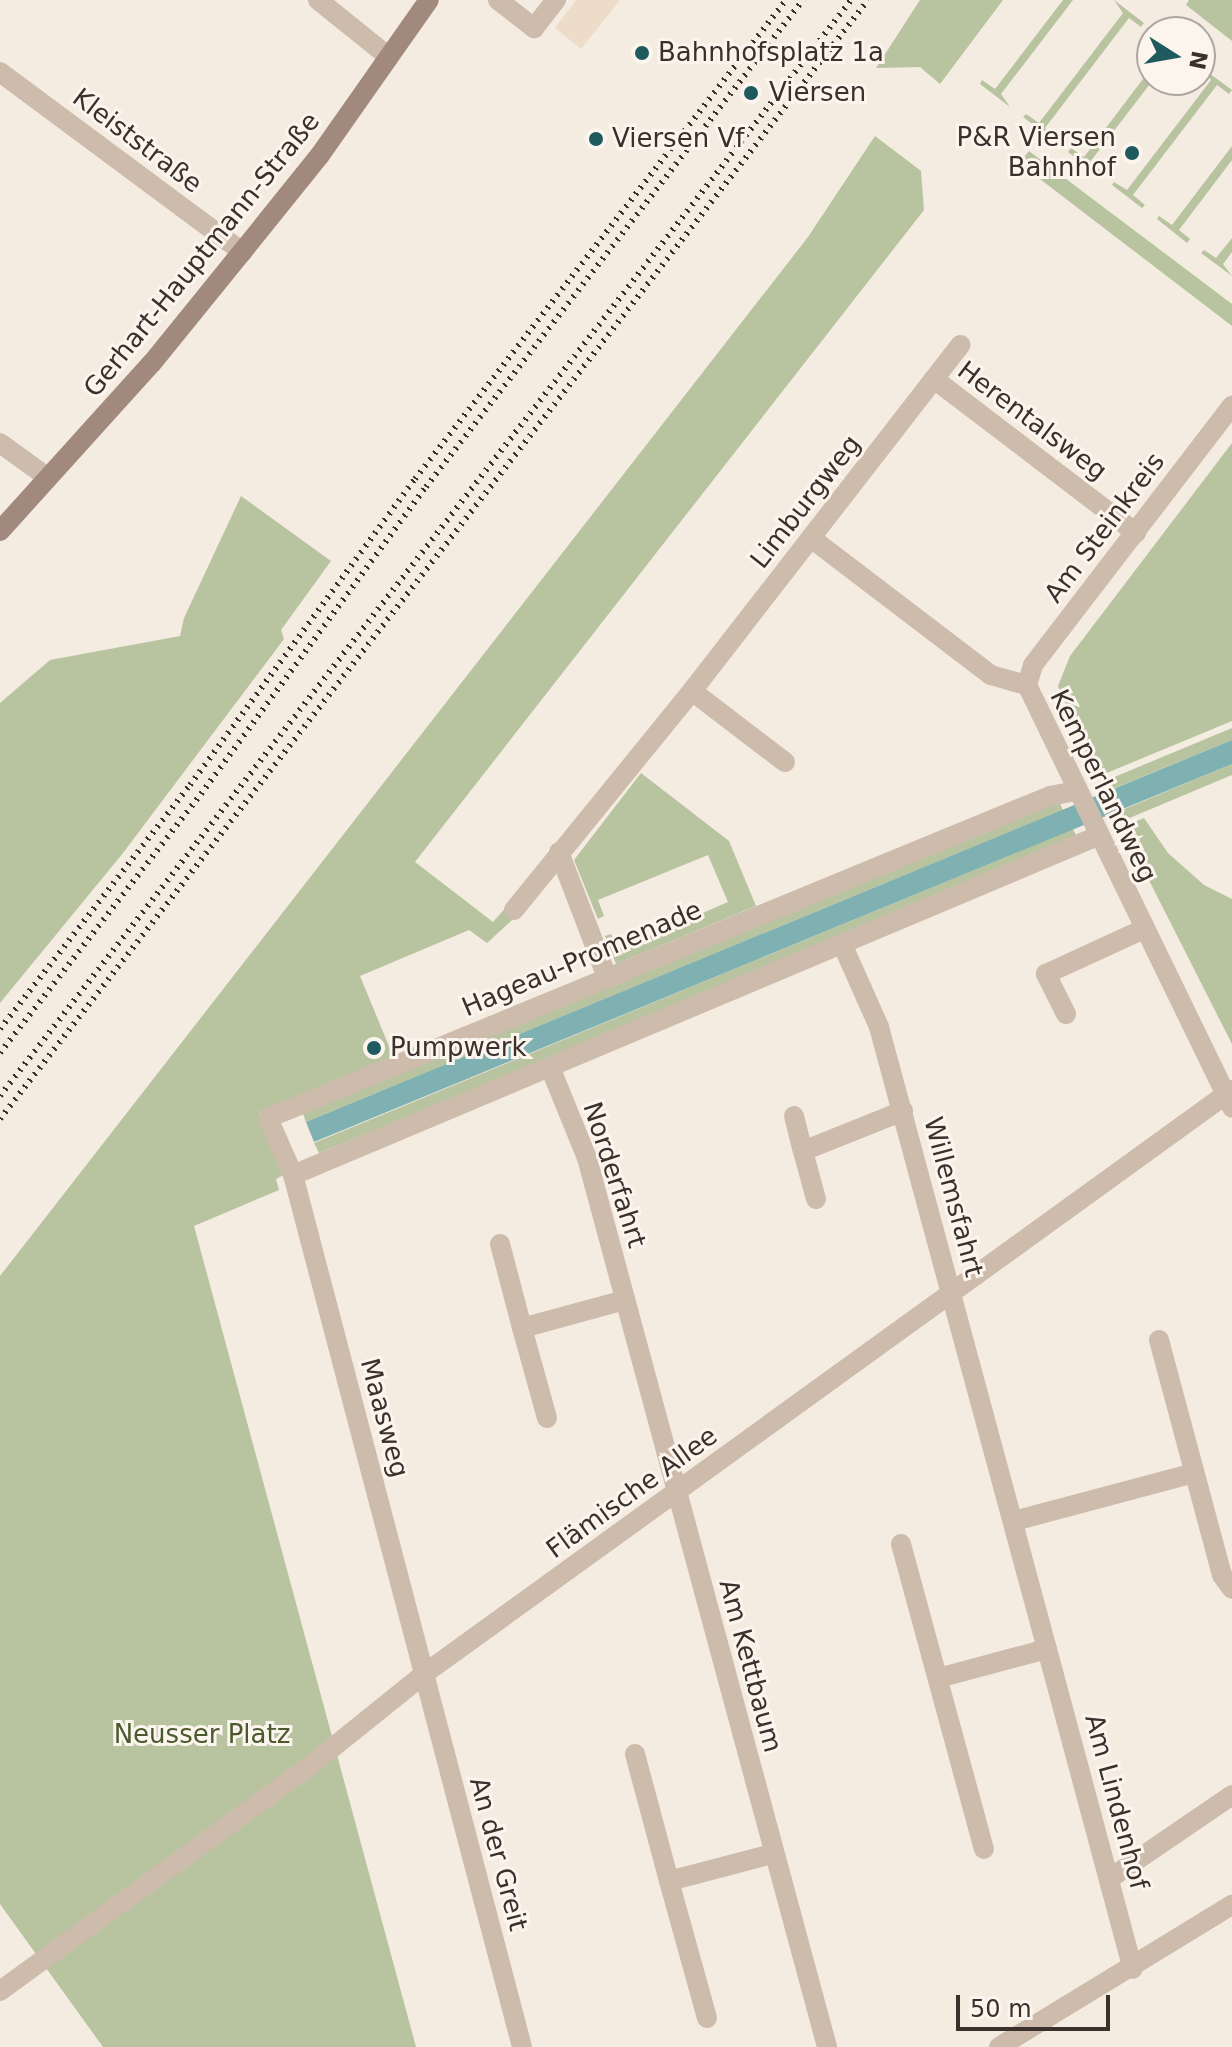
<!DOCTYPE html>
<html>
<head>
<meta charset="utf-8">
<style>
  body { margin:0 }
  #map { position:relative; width:1232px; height:2047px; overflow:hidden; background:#f4ebe1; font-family:"DejaVu Sans",sans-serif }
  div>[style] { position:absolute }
  .green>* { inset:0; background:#b8c4a0 }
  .plaza>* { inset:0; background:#ecdcc8 }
  .water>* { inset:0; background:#7fb0b2 }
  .street>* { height:20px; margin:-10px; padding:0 10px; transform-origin:10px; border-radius:10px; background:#cdbbac }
  .secondary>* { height:20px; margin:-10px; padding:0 10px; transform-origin:10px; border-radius:10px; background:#a18a7d }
  .rail>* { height:6px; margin-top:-3px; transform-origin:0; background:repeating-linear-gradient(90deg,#3b302b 0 2px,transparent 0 8px) }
  .dots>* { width:22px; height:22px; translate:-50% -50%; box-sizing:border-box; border:4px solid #fbf5ee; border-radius:50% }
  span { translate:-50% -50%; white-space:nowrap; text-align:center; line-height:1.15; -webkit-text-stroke:6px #fbf5ee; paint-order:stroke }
  .poi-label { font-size:26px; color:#3b302b }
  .left { translate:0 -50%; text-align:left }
  .right { translate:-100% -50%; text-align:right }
  .street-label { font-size:26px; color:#3b302b }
  .park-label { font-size:26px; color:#4a5a2e }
  .north { position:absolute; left:1136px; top:16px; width:80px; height:80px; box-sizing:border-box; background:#fbf5ee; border:2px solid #aea6a0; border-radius:50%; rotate:101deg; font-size:22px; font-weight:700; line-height:32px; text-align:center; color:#3b302b }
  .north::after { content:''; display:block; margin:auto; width:28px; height:36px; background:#1f5a5e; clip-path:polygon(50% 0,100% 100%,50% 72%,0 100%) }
  .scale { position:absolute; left:956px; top:1995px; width:154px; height:36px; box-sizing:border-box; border:4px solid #3b302b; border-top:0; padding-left:10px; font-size:24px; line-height:28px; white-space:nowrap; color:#3b302b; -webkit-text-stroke:6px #fbf5ee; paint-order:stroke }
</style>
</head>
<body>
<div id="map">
  <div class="green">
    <i style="clip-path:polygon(920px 0,1003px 0,940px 84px,920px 67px,876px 68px)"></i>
    <i style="clip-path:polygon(1063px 0,1073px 0,1001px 94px,1010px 107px,980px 84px,982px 80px,995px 89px)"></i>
    <i style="clip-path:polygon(1114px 0,1144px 23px,1141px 27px,1129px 18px,1045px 128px,1056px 137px,1054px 140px,1023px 117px,1026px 114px,1039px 123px,1123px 13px)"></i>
    <i style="clip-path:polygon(1189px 0,1232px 0,1232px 41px,1186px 5px)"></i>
    <i style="clip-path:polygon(1152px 67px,1153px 80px,1090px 162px,1101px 171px,1098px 175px,1068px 152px,1071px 148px,1084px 157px)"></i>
    <i style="clip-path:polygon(1202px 68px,1232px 90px,1229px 94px,1217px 85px,1133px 195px,1145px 205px,1142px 208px,1112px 185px,1114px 182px,1127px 190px,1211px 80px)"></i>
    <i style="clip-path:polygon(875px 136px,921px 171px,924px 210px,415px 862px,493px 922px,510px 903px,521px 912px,487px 943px,469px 930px,360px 976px,393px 1056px,259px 1112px,284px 1175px,276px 1179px,279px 1190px,194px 1226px,416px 2047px,103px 2047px,0 1904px,0 1276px,808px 237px)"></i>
    <i style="clip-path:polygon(1232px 146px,1232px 160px,1179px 230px,1190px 239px,1187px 243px,1157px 219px,1159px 216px,1172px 225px)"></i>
    <i style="clip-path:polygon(1029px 151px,1232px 304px,1232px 326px,1019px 163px)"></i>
    <i style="clip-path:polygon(1232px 238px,1232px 252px,1223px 264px,1232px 276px,1201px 253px,1204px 250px,1216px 258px)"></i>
    <i style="clip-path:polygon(1232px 443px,1232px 721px,1097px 777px,1058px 686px,1070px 656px)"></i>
    <i style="clip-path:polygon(241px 496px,331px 561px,281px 630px,284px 639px,123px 853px,0 1003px,0 703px,50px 660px,180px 636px,184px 618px)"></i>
    <i style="clip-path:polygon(1232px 728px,1232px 740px,1105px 792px,1100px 783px)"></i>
    <i style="clip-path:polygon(1232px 764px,1232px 775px,1120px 822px,1115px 813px)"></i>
    <i style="clip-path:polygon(641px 773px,729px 841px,756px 906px,616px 964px,605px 936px,611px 934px,619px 949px,728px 902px,708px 855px,598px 900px,604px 916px,598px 919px,574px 860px)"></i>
    <i style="clip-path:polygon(1058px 799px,1063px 810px,306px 1122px,302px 1111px)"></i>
    <i style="clip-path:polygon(1144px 818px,1168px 853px,1204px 885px,1232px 899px,1232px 1044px,1122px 827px)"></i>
    <i style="clip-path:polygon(1073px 829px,1078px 840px,319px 1153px,314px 1143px)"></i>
  </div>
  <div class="plaza">
    <i style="clip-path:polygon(576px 0,620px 0,581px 49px,555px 28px)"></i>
  </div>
  <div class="water">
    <i style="clip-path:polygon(1232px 740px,1232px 764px,314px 1142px,306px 1122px)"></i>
  </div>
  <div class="street">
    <i style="left:318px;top:0;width:91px;rotate:38.8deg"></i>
    <i style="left:498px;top:0;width:46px;rotate:37.9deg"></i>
    <i style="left:534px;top:28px;width:36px;rotate:-52deg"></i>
    <i style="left:0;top:72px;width:302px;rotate:36.6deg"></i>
    <i style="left:934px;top:379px;width:254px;rotate:37.3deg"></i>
    <i style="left:0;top:443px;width:58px;rotate:35.9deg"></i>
    <i style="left:811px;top:538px;width:226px;rotate:37.3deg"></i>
    <i style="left:991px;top:675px;width:37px;rotate:16deg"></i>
    <i style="left:1027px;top:685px;width:470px;rotate:64.1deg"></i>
    <i style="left:1027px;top:685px;width:21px;rotate:-73deg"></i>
    <i style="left:1033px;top:665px;width:327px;rotate:-52.5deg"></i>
    <i style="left:692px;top:691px;width:117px;rotate:37.4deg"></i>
    <i style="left:559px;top:852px;width:134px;rotate:69deg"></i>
    <i style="left:514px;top:910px;width:282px;rotate:-50.9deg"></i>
    <i style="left:692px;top:691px;width:438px;rotate:-52.2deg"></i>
    <i style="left:843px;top:946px;width:89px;rotate:66deg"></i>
    <i style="left:879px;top:1027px;width:644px;rotate:74.89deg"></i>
    <i style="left:1047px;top:1649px;width:113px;rotate:165.1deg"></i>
    <i style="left:1066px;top:1014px;width:45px;rotate:-116.6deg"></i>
    <i style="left:1046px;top:974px;width:108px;rotate:-24.7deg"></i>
    <i style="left:550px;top:1067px;width:98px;rotate:67.9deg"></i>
    <i style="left:587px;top:1158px;width:921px;rotate:74.89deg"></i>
    <i style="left:794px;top:1116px;width:36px;rotate:76deg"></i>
    <i style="left:293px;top:1175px;width:873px;rotate:-22.84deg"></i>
    <i style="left:816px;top:1199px;width:50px;rotate:-105.2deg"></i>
    <i style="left:803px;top:1151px;width:108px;rotate:-21.8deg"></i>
    <i style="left:500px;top:1244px;width:87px;rotate:75.3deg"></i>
    <i style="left:1159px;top:1340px;width:243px;rotate:75deg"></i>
    <i style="left:1222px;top:1575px;width:17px;rotate:54deg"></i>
    <i style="left:547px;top:1418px;width:93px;rotate:-105.5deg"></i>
    <i style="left:522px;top:1328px;width:107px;rotate:-15.2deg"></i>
    <i style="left:1014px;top:1521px;width:186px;rotate:-14.9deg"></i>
    <i style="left:901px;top:1544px;width:316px;rotate:74.8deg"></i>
    <i style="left:1047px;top:1649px;width:331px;rotate:75deg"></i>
    <i style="left:635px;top:1754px;width:131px;rotate:75deg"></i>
    <i style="left:1109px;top:1879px;width:149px;rotate:-34.3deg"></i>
    <i style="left:0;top:1991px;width:384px;rotate:-36deg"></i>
    <i style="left:311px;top:1765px;width:145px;rotate:-38.8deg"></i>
    <i style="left:424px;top:1674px;width:997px;rotate:-35.86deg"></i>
    <i style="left:707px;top:2018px;width:142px;rotate:-105.5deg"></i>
    <i style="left:669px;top:1881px;width:106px;rotate:-14.7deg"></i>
    <i style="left:522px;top:2047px;width:902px;rotate:-104.71deg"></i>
    <i style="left:293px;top:1175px;width:62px;rotate:-113.7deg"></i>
    <i style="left:268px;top:1118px;width:846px;rotate:-22.38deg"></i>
    <i style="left:1050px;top:796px;width:25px;rotate:-11deg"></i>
    <i style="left:999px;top:2047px;width:273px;rotate:-31.4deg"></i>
  </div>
  <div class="secondary">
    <i style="left:0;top:531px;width:227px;rotate:-47.9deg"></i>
    <i style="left:152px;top:363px;width:143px;rotate:-51deg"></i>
    <i style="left:242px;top:252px;width:124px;rotate:-51.2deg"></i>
    <i style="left:320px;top:155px;width:189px;rotate:-54.9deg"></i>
  </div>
  <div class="rail">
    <i style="left:0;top:1029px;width:309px;rotate:-52.1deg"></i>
    <i style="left:190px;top:785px;width:380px;rotate:-53.7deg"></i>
    <i style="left:415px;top:479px;width:606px;rotate:-52.24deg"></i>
    <i style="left:0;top:1053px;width:328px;rotate:-52.2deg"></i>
    <i style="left:201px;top:794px;width:381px;rotate:-53.8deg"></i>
    <i style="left:426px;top:487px;width:616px;rotate:-52.26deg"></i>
    <i style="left:0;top:1096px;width:1388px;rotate:-52.17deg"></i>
    <i style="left:0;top:1119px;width:1416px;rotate:-52.2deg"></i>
  </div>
  <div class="dots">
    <i style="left:642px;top:53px;background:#1f5a5e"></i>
    <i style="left:751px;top:93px;background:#1f5a5e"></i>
    <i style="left:596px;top:139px;background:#1f5a5e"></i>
    <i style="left:1132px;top:153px;background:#1f5a5e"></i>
    <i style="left:374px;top:1048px;background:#1f5a5e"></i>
  </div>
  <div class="poi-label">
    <span class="left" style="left:658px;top:53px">Bahnhofsplatz 1a</span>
    <span class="left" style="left:769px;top:93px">Viersen</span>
    <span class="right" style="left:1116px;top:153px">P&amp;R Viersen<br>Bahnhof</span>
    <span class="left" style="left:612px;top:139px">Viersen Vf</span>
    <span class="left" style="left:390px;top:1048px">Pumpwerk</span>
  </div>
  <div class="street-label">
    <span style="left:137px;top:141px;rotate:37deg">Kleiststraße</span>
    <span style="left:202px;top:255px;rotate:-51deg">Gerhart-Hauptmann-Straße</span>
    <span style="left:1032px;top:421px;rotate:37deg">Herentalsweg</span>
    <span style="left:806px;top:502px;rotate:-52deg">Limburgweg</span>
    <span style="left:1105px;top:528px;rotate:-53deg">Am Steinkreis</span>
    <span style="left:1103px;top:786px;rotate:64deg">Kemperlandweg</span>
    <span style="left:582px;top:959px;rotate:-23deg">Hageau-Promenade</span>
    <span style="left:614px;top:1175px;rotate:72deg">Norderfahrt</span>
    <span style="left:953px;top:1197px;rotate:75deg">Willemsfahrt</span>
    <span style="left:384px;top:1418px;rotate:75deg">Maasweg</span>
    <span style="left:632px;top:1493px;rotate:-36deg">Flämische Allee</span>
    <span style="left:750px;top:1666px;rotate:75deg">Am Kettbaum</span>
    <span style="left:1116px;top:1802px;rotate:75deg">Am Lindenhof</span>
    <span style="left:498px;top:1854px;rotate:75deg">An der Greit</span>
  </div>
  <div class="park-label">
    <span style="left:202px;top:1735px">Neusser Platz</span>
  </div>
  <div class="north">N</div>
  <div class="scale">50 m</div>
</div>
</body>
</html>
